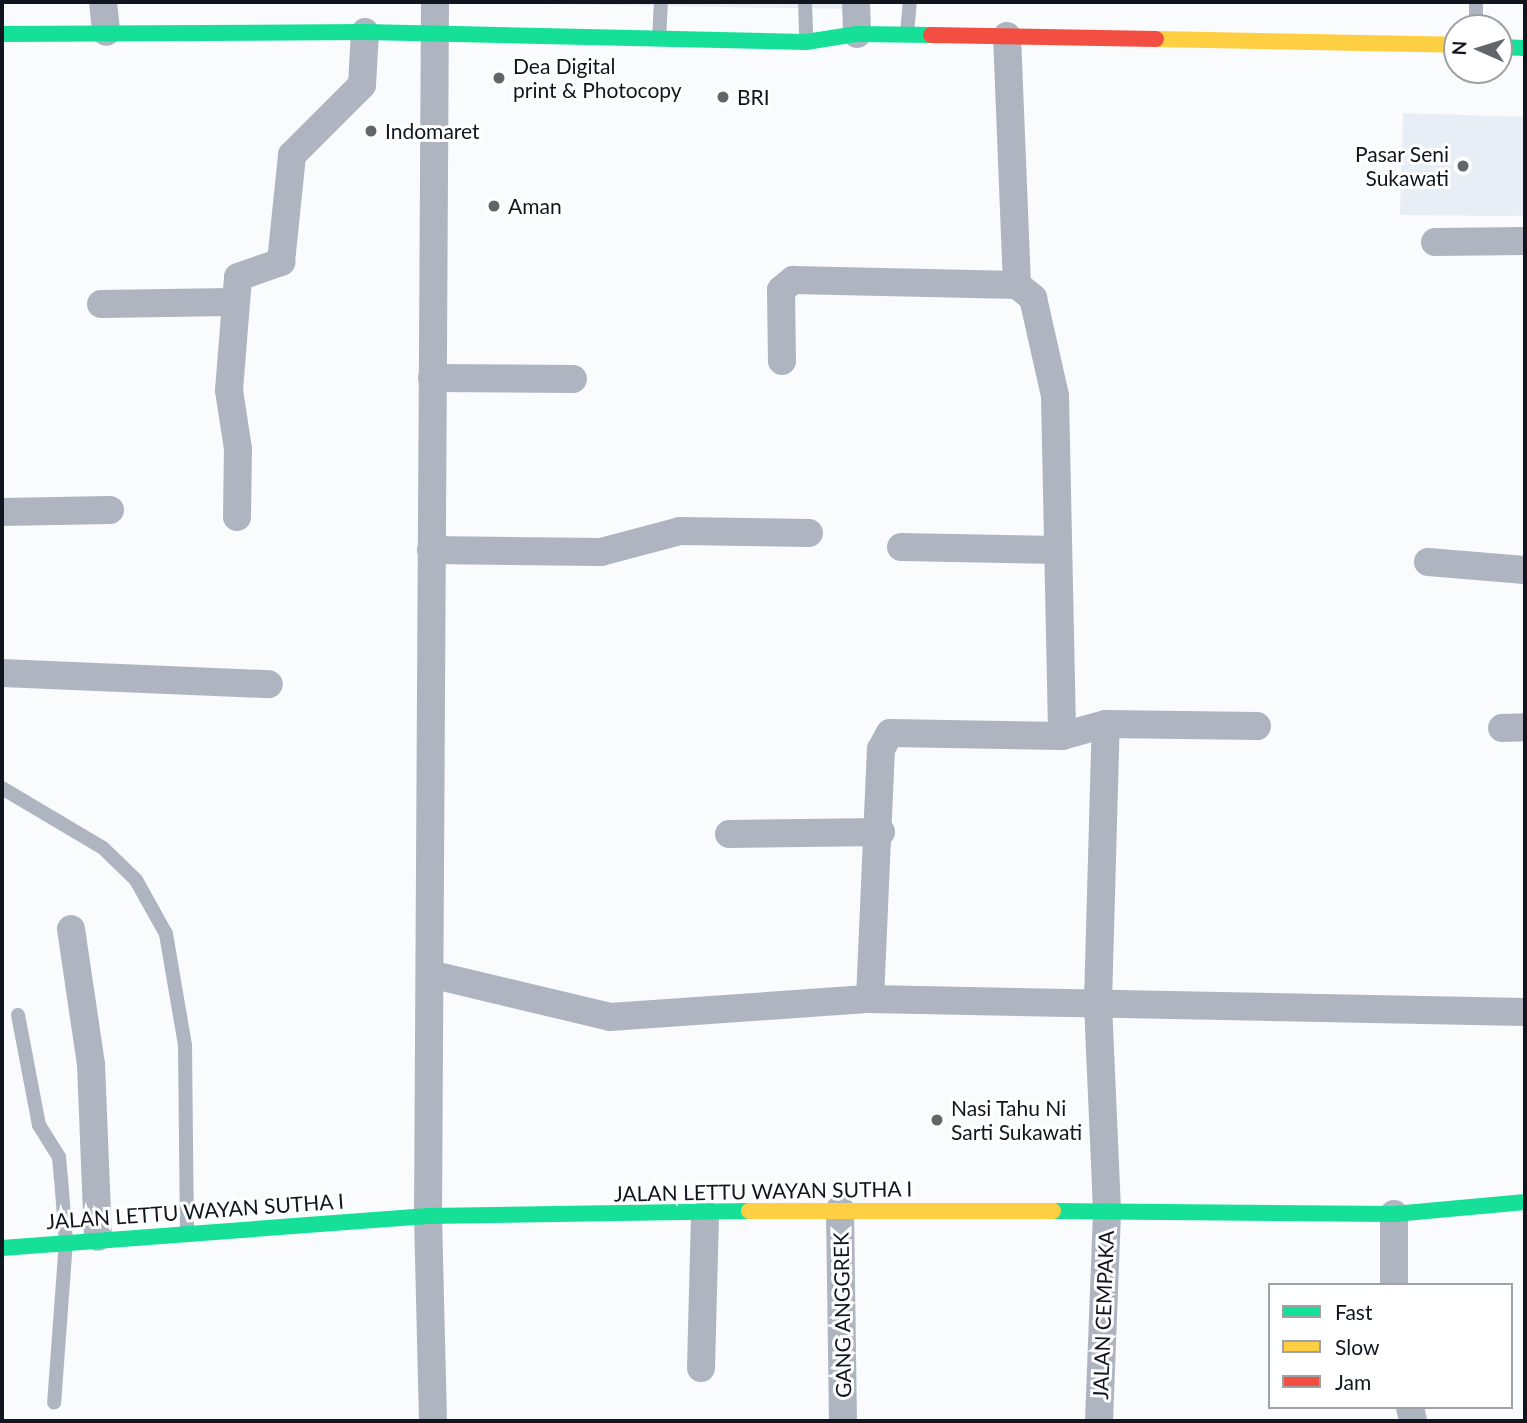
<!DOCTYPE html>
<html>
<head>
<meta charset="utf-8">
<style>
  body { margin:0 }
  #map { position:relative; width:1527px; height:1423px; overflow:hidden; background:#f9fbfd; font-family:Lato,sans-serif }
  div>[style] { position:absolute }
  .built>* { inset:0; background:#e8eef5 }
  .lane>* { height:14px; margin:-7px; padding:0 7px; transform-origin:7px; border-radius:7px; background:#aeb5c0 }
  .street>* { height:28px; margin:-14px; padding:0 14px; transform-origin:14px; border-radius:14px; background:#aeb5c0 }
  .fast>* { height:16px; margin:-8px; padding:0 8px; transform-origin:8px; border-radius:8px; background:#16e098 }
  .slow>* { height:16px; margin:-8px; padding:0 8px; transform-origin:8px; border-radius:8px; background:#ffcf43 }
  .jam>* { height:16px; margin:-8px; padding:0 8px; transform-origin:8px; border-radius:8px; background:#f24e42 }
  .dots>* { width:19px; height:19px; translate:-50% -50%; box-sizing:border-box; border:4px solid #fff; border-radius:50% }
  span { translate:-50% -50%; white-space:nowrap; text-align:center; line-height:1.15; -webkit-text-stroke:6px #fff; paint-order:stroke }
  .poi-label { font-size:21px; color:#11151d }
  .left { translate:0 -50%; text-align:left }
  .right { translate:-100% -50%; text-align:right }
  .street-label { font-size:21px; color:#11151d }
  .frame { position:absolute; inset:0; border:4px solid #11151d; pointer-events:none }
  .legend { position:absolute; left:1268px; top:1283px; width:245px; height:126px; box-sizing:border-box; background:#fff; border:2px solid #a0a1a5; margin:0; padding:9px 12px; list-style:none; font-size:21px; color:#11151d }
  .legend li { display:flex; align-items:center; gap:14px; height:35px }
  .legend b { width:35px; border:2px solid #a0a1a5 }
  .north { position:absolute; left:1443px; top:14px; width:70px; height:70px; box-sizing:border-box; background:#fff; border:2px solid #a0a1a5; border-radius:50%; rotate:273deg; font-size:19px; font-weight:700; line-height:28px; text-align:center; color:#11151d }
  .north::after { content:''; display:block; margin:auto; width:24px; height:32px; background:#62666b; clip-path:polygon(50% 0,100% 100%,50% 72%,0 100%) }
</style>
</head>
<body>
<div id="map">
  <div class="built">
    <i style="clip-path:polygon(844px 2px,844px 9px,491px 3px,491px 2px)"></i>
    <i style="clip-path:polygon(1403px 113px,1525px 117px,1525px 216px,1400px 215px)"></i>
  </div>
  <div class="lane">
    <i style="left:805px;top:2px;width:37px;rotate:88deg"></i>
    <i style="left:1476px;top:28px;width:26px;rotate:-90deg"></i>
    <i style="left:907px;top:34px;width:32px;rotate:-85deg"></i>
    <i style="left:659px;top:39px;width:37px;rotate:-87deg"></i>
    <i style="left:2px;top:788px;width:117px;rotate:30.7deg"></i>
    <i style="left:103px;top:848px;width:46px;rotate:44.1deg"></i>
    <i style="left:136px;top:880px;width:62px;rotate:60.9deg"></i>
    <i style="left:166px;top:934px;width:113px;rotate:80.3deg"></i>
    <i style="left:185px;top:1045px;width:186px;rotate:89.4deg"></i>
    <i style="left:18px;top:1015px;width:112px;rotate:79.2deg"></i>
    <i style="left:39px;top:1125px;width:38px;rotate:58deg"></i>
    <i style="left:59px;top:1157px;width:21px;rotate:85deg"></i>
    <i style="left:61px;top:1178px;width:63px;rotate:85.5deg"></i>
    <i style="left:66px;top:1241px;width:162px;rotate:94.2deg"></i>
  </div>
  <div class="street">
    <i style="left:103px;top:2px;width:30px;rotate:84deg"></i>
    <i style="left:856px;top:2px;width:32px;rotate:88deg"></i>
    <i style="left:1007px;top:36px;width:249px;rotate:87.7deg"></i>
    <i style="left:1017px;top:285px;width:21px;rotate:39deg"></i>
    <i style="left:1033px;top:298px;width:100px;rotate:77.3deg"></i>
    <i style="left:1055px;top:396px;width:340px;rotate:88.8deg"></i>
    <i style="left:1435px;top:242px;width:90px;rotate:-0.6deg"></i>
    <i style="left:101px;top:304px;width:130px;rotate:-0.9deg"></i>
    <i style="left:782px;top:361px;width:71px;rotate:-90.8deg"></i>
    <i style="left:781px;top:290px;width:16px;rotate:-40deg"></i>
    <i style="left:793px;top:280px;width:224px;rotate:1.3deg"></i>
    <i style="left:432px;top:378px;width:141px;rotate:0.4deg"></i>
    <i style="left:2px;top:512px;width:108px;rotate:-1.1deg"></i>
    <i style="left:237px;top:517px;width:68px;rotate:-89.2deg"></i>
    <i style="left:238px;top:449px;width:60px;rotate:-98.7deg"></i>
    <i style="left:229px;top:390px;width:113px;rotate:-85.4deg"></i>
    <i style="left:238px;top:277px;width:46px;rotate:-19.2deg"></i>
    <i style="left:281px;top:262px;width:108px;rotate:-84.1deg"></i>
    <i style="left:292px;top:155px;width:99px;rotate:-45deg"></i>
    <i style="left:362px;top:85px;width:53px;rotate:-86.8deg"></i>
    <i style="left:901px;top:547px;width:156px;rotate:1.1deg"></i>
    <i style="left:431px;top:550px;width:170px;rotate:0.7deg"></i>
    <i style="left:601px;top:552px;width:82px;rotate:-14.9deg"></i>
    <i style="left:680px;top:531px;width:129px;rotate:0.9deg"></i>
    <i style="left:1428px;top:562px;width:97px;rotate:4.7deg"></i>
    <i style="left:2px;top:673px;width:267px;rotate:2.4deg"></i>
    <i style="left:1502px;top:728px;width:23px;rotate:-2deg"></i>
    <i style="left:729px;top:834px;width:152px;rotate:-0.8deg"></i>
    <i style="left:71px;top:929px;width:136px;rotate:81.6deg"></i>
    <i style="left:91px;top:1064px;width:173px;rotate:87.7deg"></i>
    <i style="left:430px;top:974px;width:185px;rotate:13.4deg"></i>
    <i style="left:610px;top:1017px;width:261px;rotate:-4deg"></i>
    <i style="left:870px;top:999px;width:655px;rotate:1.14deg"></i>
    <i style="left:870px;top:999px;width:250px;rotate:-87.5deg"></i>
    <i style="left:881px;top:749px;width:18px;rotate:-61deg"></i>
    <i style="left:890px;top:733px;width:172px;rotate:1deg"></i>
    <i style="left:1062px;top:736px;width:46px;rotate:-15.3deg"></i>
    <i style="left:1106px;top:724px;width:151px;rotate:0.8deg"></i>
    <i style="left:840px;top:1209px;width:212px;rotate:89.2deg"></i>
    <i style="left:1394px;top:1214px;width:71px;rotate:90deg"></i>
    <i style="left:701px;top:1368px;width:154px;rotate:-88.5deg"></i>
    <i style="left:1410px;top:1407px;width:14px;rotate:78deg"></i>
    <i style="left:433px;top:1421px;width:205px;rotate:-91.4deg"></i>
    <i style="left:428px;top:1216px;width:1214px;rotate:-89.67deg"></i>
    <i style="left:1099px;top:1421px;width:211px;rotate:-87.8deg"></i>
    <i style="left:1107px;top:1210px;width:208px;rotate:-92.5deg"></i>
    <i style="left:1098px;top:1002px;width:278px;rotate:-88.4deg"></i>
  </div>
  <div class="fast">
    <i style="left:2px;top:34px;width:363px;rotate:-0.3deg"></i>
    <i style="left:365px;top:32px;width:441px;rotate:1.3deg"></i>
    <i style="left:806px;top:42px;width:52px;rotate:-8.9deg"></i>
    <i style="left:857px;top:34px;width:74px;rotate:0.8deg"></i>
    <i style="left:1499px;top:47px;width:26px;rotate:2deg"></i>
    <i style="left:1053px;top:1211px;width:341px;rotate:0.5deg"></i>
    <i style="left:1394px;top:1214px;width:132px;rotate:-5.2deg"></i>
    <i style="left:2px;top:1248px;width:427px;rotate:-4.3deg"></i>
    <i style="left:428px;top:1216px;width:321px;rotate:-0.9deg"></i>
  </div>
  <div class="slow">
    <i style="left:1156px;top:39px;width:301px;rotate:1.1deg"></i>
    <i style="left:749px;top:1211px;width:304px"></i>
  </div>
  <div class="jam">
    <i style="left:931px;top:35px;width:225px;rotate:1deg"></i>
  </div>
  <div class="dots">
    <i style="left:499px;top:78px;background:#62666b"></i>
    <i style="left:723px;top:97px;background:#62666b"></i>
    <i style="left:371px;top:131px;background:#62666b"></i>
    <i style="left:1463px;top:166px;background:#62666b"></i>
    <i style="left:494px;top:206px;background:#62666b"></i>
    <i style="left:937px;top:1120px;background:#62666b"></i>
  </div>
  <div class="poi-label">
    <span class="left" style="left:513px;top:78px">Dea Digital<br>print &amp; Photocopy</span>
    <span class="left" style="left:737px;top:97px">BRI</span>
    <span class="left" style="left:385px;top:131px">Indomaret</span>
    <span class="right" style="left:1449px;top:166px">Pasar Seni<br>Sukawati</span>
    <span class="left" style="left:508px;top:206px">Aman</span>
    <span class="left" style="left:951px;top:1120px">Nasi Tahu Ni<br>Sarti Sukawati</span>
  </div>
  <div class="street-label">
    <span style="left:763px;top:1191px;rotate:-1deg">JALAN LETTU WAYAN SUTHA I</span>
    <span style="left:195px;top:1211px;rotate:-4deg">JALAN LETTU WAYAN SUTHA I</span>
    <span style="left:842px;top:1315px;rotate:-91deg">GANG ANGGREK</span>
    <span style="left:1103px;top:1315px;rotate:-88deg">JALAN CEMPAKA</span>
  </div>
  <div class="frame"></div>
  <ul class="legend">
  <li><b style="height:9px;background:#16e098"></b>Fast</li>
  <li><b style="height:9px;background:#ffcf43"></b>Slow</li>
  <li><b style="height:9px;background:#f24e42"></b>Jam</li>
  </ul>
  <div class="north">N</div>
</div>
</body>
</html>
